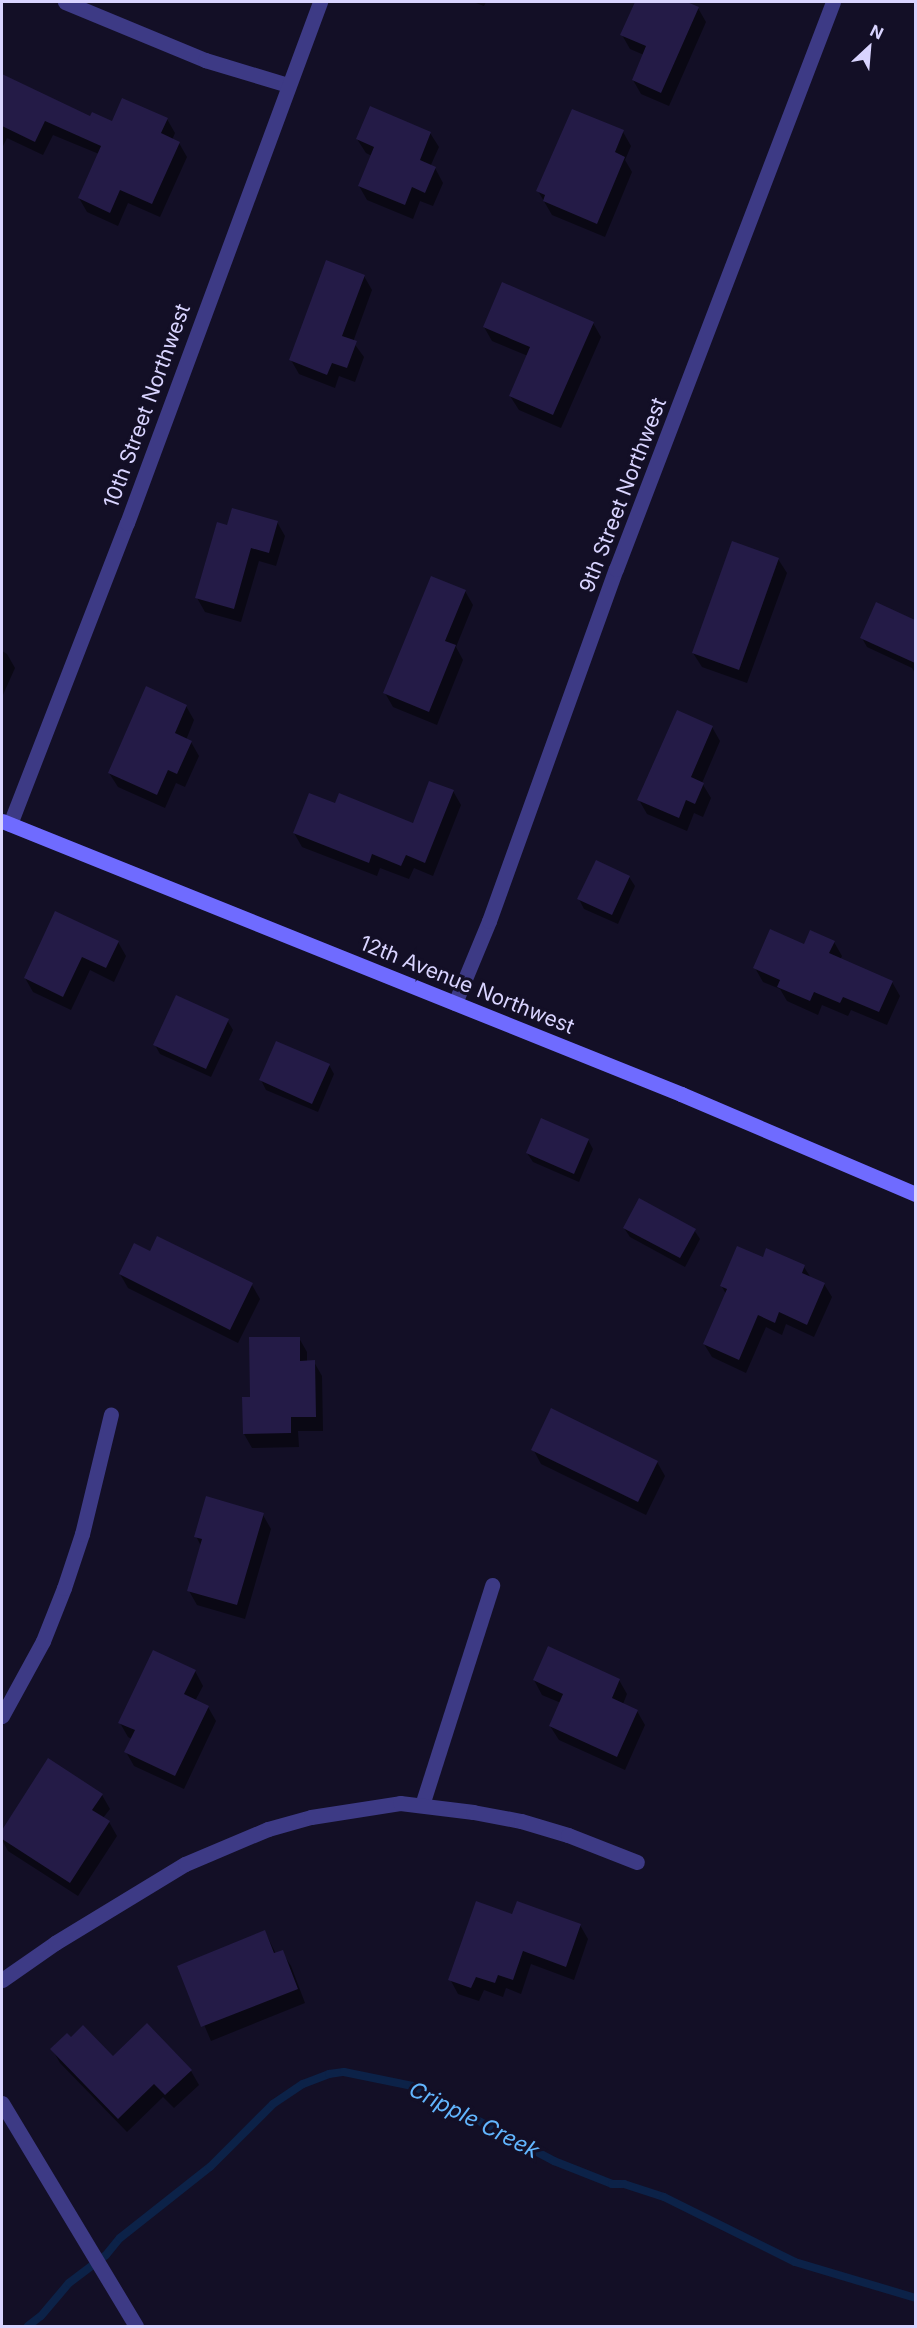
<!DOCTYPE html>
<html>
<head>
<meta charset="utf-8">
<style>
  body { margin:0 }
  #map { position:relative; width:917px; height:2328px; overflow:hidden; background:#130f26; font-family:Inter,sans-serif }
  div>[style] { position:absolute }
  .shadow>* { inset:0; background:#0007 }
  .stream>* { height:8px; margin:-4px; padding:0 4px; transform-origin:4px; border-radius:4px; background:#0c2248 }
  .building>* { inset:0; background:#241b47 }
  .street>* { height:15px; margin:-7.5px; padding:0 7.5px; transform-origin:7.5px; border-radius:7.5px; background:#3d3a85 }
  .secondary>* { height:15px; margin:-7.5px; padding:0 7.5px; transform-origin:7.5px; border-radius:7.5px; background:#6f6bff }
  span { translate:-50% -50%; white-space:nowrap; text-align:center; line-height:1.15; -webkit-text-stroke:6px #130f26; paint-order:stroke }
  .street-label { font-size:21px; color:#d9d4ff }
  .water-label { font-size:22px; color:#62b6ff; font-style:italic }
  .frame { position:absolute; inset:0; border:3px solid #d9d4ff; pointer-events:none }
  .north { position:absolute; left:839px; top:18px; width:60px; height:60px; -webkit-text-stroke:4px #130f26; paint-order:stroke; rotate:26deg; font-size:16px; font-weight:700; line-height:24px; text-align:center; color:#d9d4ff }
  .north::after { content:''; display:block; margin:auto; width:21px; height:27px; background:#d9d4ff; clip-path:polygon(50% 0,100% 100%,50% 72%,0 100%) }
</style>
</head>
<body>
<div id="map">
  <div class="shadow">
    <i style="clip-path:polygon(473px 2px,486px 2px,484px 6px)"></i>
    <i style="clip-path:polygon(637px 2px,683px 2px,698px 8px,706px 22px,669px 106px,641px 94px,633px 80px,644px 55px,630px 49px,622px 35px)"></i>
    <i style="clip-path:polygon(2px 76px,91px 118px,113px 123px,167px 119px,175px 133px,172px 140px,179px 143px,187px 157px,160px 217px,128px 203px,118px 226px,87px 212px,79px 198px,99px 154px,53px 135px,43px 155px,7px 138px,2px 148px)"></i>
    <i style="clip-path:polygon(623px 132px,631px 146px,625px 160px,632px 172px,605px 237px,552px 215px,538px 191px)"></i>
    <i style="clip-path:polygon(430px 133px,439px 147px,430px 167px,435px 168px,443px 183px,433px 206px,420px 201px,413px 219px,367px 200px,359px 186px,372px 156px,366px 153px,357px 139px)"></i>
    <i style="clip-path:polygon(364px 276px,372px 290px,353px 342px,364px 357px,355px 382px,339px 376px,335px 388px,299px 374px,291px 360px)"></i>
    <i style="clip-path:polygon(593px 323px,601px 337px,561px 428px,519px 410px,510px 396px,528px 356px,492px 341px,484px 327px)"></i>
    <i style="clip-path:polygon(277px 522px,285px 536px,276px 566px,259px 561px,241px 622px,205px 612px,197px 598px,228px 526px)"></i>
    <i style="clip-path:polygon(778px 559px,787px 573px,747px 683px,702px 667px,693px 653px)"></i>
    <i style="clip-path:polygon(465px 591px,473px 605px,456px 647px,463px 660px,437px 725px,393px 707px,385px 693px)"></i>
    <i style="clip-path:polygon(876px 604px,916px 622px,916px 675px,912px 668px,867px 647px,862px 638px)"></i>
    <i style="clip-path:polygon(2px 651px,7px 654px,15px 668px,2px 697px)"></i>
    <i style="clip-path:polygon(186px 706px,194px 720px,186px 740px,191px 742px,199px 756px,185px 787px,176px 783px,165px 808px,118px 787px,109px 773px)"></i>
    <i style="clip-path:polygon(712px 727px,720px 741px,702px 783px,711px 798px,703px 817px,694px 813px,687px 831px,647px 814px,639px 800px)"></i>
    <i style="clip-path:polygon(453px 791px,461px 805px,433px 876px,414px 868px,409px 879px,380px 868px,377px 876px,302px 847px,294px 833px,336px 805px,414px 825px)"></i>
    <i style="clip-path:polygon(629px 877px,635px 886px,618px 924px,584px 909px,579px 899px)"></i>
    <i style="clip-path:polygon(118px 942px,126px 956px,114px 982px,90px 970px,71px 1010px,33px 992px,25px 978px)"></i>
    <i style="clip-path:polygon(834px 942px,842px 956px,840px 960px,892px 982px,900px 996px,887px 1025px,851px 1010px,848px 1016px,822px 1005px,818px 1015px,787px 1001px,780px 989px,763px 982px,755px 968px,805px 946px)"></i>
    <i style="clip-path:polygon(227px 1020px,233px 1030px,211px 1077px,160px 1054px,155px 1045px)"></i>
    <i style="clip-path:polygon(329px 1065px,334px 1074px,318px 1112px,266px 1090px,261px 1080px)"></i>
    <i style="clip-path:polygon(588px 1140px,593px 1149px,579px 1182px,533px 1162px,527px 1153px)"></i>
    <i style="clip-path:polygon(624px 1228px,694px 1230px,700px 1239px,685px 1267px,630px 1237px)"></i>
    <i style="clip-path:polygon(150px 1253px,252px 1285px,260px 1299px,238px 1343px,128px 1288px,120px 1274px)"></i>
    <i style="clip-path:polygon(763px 1259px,804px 1267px,811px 1278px,824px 1284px,832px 1297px,814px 1337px,786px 1324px,782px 1335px,766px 1327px,746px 1373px,712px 1357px,704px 1344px,726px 1294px,721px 1285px)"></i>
    <i style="clip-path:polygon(299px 1338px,307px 1352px,307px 1362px,314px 1362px,322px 1376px,323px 1431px,298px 1431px,299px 1447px,252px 1448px,244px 1434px,251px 1399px)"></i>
    <i style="clip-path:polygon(533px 1449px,657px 1462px,665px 1476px,646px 1515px,541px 1464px)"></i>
    <i style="clip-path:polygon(263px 1515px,271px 1529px,245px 1619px,197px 1605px,189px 1591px,201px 1546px,196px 1536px)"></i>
    <i style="clip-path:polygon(195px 1671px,203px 1686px,195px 1701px,208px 1707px,216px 1721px,184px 1789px,134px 1766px,126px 1752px,132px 1739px,128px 1737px,120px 1723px)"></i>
    <i style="clip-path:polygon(534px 1680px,619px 1680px,627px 1694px,623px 1704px,637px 1711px,645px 1725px,625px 1770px,559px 1740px,550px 1726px,561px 1703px,542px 1695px)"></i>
    <i style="clip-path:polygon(48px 1760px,102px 1795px,110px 1809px,103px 1818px,109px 1822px,117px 1836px,78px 1896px,8px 1851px,2px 1840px,2px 1833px)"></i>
    <i style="clip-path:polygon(513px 1916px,580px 1925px,588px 1939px,574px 1980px,531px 1964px,521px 1994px,506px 1988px,503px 1997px,484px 1990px,479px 2001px,458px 1994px,450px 1979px)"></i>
    <i style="clip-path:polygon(265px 1932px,276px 1954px,282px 1952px,291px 1966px,305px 2003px,211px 2041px,179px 1966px)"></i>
    <i style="clip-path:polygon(71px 2039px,113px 2058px,191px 2071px,199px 2085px,174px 2108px,163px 2097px,127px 2132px,60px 2063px,52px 2049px)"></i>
  </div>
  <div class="stream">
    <i style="left:28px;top:2326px;width:16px;rotate:-38deg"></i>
    <i style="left:41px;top:2316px;width:43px;rotate:-49.7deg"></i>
    <i style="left:69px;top:2283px;width:46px;rotate:-37.1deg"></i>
    <i style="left:106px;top:2255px;width:22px;rotate:-51deg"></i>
    <i style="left:120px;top:2238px;width:115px;rotate:-38.3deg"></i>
    <i style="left:210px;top:2167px;width:89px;rotate:-45deg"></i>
    <i style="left:273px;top:2104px;width:36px;rotate:-34deg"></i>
    <i style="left:303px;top:2084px;width:28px;rotate:-21deg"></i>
    <i style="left:329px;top:2074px;width:15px;rotate:-8deg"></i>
    <i style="left:344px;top:2072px;width:70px;rotate:11.5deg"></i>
    <i style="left:413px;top:2086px;width:160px;rotate:28deg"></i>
    <i style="left:554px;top:2161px;width:62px;rotate:21.6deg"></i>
    <i style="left:612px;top:2184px;width:12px"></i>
    <i style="left:624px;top:2184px;width:42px;rotate:18deg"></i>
    <i style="left:664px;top:2197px;width:146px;rotate:26.4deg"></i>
    <i style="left:795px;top:2262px;width:126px;rotate:16.6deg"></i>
  </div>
  <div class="building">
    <i style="clip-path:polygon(635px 2px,687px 2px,699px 7px,661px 93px,632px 80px,646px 46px,620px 35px)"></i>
    <i style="clip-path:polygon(2px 74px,90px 116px,92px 112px,112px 121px,122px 98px,168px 118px,161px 133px,180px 142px,152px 204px,120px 190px,110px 213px,78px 198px,101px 146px,45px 121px,35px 142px,2px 126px)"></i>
    <i style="clip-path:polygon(370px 106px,431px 132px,420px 160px,436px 167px,425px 193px,412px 187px,405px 205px,358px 186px,374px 147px,356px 139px)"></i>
    <i style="clip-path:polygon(572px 109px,624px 130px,615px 152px,625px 157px,597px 224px,543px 201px,545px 195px,536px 191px)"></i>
    <i style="clip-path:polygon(326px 260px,365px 275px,342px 336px,357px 341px,347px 368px,332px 363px,327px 375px,289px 360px)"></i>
    <i style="clip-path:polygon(502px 282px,594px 322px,553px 415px,509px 396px,530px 347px,483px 327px)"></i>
    <i style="clip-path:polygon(232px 508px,278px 521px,269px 553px,251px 548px,234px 609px,195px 598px,217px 522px,227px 525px)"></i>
    <i style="clip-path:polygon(732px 541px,779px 558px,739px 670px,692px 653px)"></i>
    <i style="clip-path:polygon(431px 576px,466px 590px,445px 641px,456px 645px,429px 712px,383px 693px)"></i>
    <i style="clip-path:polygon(876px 602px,915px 620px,915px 663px,860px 638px)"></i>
    <i style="clip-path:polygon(146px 686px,187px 705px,175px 733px,192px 741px,177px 774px,168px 770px,157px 795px,108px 773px)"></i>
    <i style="clip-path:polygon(677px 710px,713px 726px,691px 777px,704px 783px,695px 804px,686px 800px,679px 818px,637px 800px)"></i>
    <i style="clip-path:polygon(429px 781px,454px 790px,425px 863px,406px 855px,401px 866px,372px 854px,369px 863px,293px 833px,309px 793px,335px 803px,339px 793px,413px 823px)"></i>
    <i style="clip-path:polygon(596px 860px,630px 876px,612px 915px,577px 899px)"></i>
    <i style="clip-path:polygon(55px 911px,119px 941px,106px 968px,82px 957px,63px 997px,24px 978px)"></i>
    <i style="clip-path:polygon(770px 929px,804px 944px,810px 930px,835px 941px,829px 953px,893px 981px,879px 1012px,843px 997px,840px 1003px,814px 992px,810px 1001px,777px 987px,780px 980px,753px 968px)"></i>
    <i style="clip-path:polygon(176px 995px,229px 1019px,206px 1069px,153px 1045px)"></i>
    <i style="clip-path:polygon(276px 1041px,330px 1064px,312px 1104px,259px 1080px)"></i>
    <i style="clip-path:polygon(541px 1118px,589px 1139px,574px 1174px,526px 1153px)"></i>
    <i style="clip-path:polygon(639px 1198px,696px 1229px,680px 1258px,623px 1228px)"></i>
    <i style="clip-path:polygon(157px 1236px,253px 1283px,230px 1330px,119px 1274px,134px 1243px,150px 1251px)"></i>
    <i style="clip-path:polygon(737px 1246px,763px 1257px,766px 1248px,805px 1265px,802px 1273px,825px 1283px,807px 1325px,779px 1312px,775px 1323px,758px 1315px,739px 1360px,703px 1344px,727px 1289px,720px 1286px)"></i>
    <i style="clip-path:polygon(249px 1337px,300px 1337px,300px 1361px,315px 1360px,316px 1417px,291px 1417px,291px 1433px,243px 1434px,242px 1397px,250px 1397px)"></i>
    <i style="clip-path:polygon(551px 1408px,658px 1461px,638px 1502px,531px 1450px)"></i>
    <i style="clip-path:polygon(206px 1496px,264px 1513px,237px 1605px,187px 1591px,202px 1539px,194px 1537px)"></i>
    <i style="clip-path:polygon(548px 1646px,620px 1679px,612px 1698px,638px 1710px,617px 1757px,549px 1726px,563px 1694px,533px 1680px)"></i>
    <i style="clip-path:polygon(153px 1650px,196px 1670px,184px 1694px,209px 1706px,175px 1776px,124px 1752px,135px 1730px,118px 1723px)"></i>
    <i style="clip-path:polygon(48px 1758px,103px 1794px,92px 1810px,110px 1821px,70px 1883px,2px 1839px,2px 1830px)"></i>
    <i style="clip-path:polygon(476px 1901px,512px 1914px,517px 1901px,581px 1924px,566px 1967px,523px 1951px,513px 1980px,498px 1975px,495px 1983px,476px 1977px,471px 1988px,448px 1980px)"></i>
    <i style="clip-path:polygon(265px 1930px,274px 1953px,283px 1950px,298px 1989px,201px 2027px,177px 1966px)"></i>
    <i style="clip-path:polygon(147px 2023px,192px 2070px,165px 2095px,154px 2084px,118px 2119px,50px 2049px,67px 2033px,71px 2037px,83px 2025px,113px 2056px)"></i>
  </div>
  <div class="street">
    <i style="left:65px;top:2px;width:152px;rotate:22.5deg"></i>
    <i style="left:205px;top:60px;width:87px;rotate:16.8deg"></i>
    <i style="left:10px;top:824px;width:323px;rotate:-68.8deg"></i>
    <i style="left:127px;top:523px;width:556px;rotate:-69.67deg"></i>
    <i style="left:455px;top:1003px;width:89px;rotate:-67.5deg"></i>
    <i style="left:489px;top:921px;width:374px;rotate:-70.2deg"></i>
    <i style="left:616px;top:569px;width:607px;rotate:-69.06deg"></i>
    <i style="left:2px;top:1716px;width:85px;rotate:-61.3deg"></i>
    <i style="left:43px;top:1641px;width:57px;rotate:-68.4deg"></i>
    <i style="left:64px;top:1588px;width:57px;rotate:-71.6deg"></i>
    <i style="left:82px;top:1534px;width:123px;rotate:-76.4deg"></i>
    <i style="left:422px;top:1805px;width:231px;rotate:-72.3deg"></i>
    <i style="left:2px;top:1980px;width:65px;rotate:-34.9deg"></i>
    <i style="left:55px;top:1943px;width:152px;rotate:-31.3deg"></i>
    <i style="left:185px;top:1864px;width:90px;rotate:-22.9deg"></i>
    <i style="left:268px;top:1829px;width:45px;rotate:-15.6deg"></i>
    <i style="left:311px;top:1817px;width:90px;rotate:-8.9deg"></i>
    <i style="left:400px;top:1803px;width:74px;rotate:7deg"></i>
    <i style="left:473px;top:1812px;width:49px;rotate:10.6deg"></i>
    <i style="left:521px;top:1821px;width:49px;rotate:16.6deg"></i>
    <i style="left:568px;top:1835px;width:74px;rotate:21.4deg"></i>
    <i style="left:2px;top:2103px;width:260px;rotate:59deg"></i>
  </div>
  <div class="secondary">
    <i style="left:2px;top:821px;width:732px;rotate:21.9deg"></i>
    <i style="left:681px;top:1094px;width:255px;rotate:23.1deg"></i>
  </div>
  <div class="street-label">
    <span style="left:147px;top:406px;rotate:-70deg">10th Street Northwest</span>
    <span style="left:623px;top:495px;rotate:-69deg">9th Street Northwest</span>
    <span style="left:467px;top:985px;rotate:22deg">12th Avenue Northwest</span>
  </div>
  <div class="water-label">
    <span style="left:474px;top:2120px;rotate:27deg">Cripple Creek</span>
  </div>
  <div class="frame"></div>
  <div class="north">N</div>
</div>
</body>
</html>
